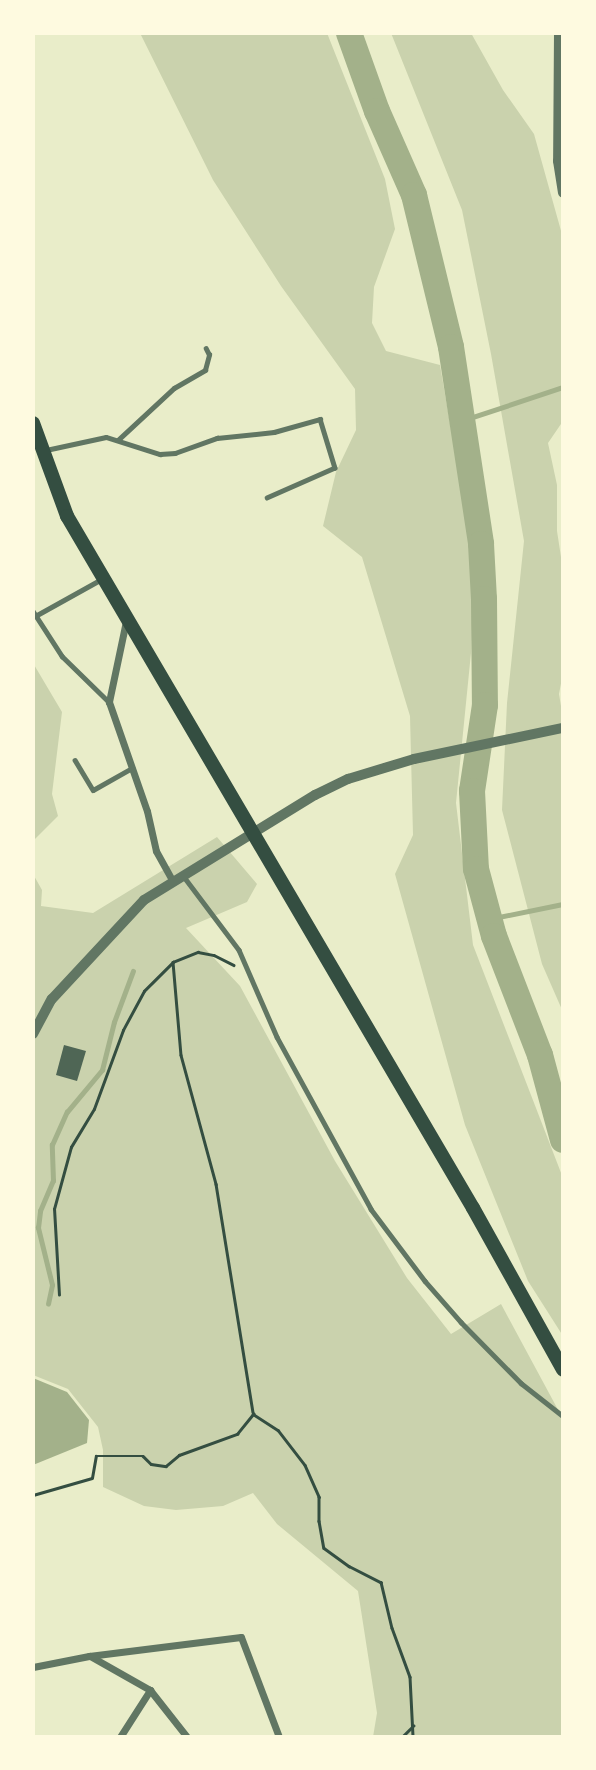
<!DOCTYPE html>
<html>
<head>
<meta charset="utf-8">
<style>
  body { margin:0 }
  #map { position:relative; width:596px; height:1770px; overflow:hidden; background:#e9edc9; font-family:Arial,sans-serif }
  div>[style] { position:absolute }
  .green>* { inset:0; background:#cad2ad }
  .water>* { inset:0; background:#a3b18a }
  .stream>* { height:4.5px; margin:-2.25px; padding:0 2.25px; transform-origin:2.25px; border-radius:2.25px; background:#a3b18a }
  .river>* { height:26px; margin:-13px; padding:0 13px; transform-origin:13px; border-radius:13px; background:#a3b18a }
  .building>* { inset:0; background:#4f6655 }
  .path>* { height:2.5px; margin:-1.25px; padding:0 1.25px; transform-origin:1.25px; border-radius:1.25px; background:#344e41 }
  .service>* { height:4.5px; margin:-2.25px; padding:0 2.25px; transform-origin:2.25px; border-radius:2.25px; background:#617663 }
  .minor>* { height:7px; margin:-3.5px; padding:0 3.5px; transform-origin:3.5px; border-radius:3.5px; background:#617663 }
  .tertiary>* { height:10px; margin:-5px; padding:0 5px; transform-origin:5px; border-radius:5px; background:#617663 }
  .primary>* { height:14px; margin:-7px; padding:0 7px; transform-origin:7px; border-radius:7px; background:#344e41 }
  span { translate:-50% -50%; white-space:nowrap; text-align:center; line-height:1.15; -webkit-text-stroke:5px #fefae0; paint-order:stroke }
  .frame { position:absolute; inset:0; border:35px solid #fefae0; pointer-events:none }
</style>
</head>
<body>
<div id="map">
  <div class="green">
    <i style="clip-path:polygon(140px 33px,327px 33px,385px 179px,395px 229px,374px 287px,372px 323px,386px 351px,440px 365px,474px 563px,471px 653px,456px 803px,473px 945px,563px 1178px,563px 1336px,528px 1281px,465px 1125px,395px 874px,413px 835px,410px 716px,362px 557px,323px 526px,336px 472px,356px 430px,355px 389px,281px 286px,213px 180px)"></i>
    <i style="clip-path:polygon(391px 33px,471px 33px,503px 90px,534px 134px,563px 238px,563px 421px,548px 443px,557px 485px,557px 531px,563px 570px,563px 673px,559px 694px,563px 718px,563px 1012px,542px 964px,502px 810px,507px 703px,524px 541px,491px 354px,462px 210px)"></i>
    <i style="clip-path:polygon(33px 663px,62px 712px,52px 794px,58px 816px,33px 841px)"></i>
    <i style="clip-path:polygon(217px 837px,257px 884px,247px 902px,186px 928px,240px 986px,335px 1161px,407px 1278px,451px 1334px,501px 1304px,563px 1419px,563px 1737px,373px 1737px,377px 1713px,358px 1591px,277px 1524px,253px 1493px,223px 1506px,176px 1510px,144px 1506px,103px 1487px,103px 1450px,98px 1427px,68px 1389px,33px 1375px,33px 874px,42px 890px,41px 906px,93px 913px)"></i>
  </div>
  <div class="water">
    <i style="clip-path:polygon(33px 1378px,67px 1392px,89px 1420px,87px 1443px,33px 1465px)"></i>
  </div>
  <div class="stream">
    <i style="left:461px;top:421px;width:108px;rotate:-18.4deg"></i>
    <i style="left:489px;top:919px;width:76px;rotate:-11.5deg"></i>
    <i style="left:48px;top:1304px;width:19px;rotate:-78deg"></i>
    <i style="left:52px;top:1285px;width:59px;rotate:-103.8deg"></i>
    <i style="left:38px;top:1228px;width:17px;rotate:-83deg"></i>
    <i style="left:40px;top:1211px;width:33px;rotate:-67deg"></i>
    <i style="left:53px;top:1181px;width:36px;rotate:-92deg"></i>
    <i style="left:52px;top:1145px;width:36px;rotate:-66deg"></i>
    <i style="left:67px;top:1112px;width:55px;rotate:-50.2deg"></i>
    <i style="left:102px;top:1070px;width:49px;rotate:-76deg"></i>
    <i style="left:114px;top:1022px;width:54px;rotate:-69.6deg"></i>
  </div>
  <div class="river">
    <i style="left:349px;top:33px;width:83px;rotate:70.3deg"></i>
    <i style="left:377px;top:111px;width:92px;rotate:66.2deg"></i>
    <i style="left:414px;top:195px;width:156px;rotate:76.3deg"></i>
    <i style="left:451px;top:347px;width:199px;rotate:81.3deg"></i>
    <i style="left:481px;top:544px;width:55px;rotate:86.9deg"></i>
    <i style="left:484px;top:599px;width:106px;rotate:89.5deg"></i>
    <i style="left:485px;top:705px;width:87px;rotate:98.6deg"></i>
    <i style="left:472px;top:791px;width:78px;rotate:87.1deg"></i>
    <i style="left:476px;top:869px;width:69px;rotate:75deg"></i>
    <i style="left:494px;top:936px;width:128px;rotate:68.9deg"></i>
    <i style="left:540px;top:1055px;width:88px;rotate:74.9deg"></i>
  </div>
  <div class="building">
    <i style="clip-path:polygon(64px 1045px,86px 1051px,77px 1081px,56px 1075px)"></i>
  </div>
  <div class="path">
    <i style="left:173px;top:962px;width:93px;rotate:85.1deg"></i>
    <i style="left:181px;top:1055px;width:134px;rotate:74.8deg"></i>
    <i style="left:216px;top:1184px;width:231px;rotate:80.8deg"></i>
    <i style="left:59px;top:1295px;width:86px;rotate:-93.3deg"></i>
    <i style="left:54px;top:1209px;width:64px;rotate:-74.7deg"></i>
    <i style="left:71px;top:1147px;width:44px;rotate:-58.8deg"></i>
    <i style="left:94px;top:1109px;width:84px;rotate:-69.8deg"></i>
    <i style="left:123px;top:1030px;width:44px;rotate:-61.7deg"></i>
    <i style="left:144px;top:991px;width:41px;rotate:-45deg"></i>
    <i style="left:173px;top:962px;width:27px;rotate:-22deg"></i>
    <i style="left:198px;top:952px;width:16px;rotate:11deg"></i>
    <i style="left:214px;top:955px;width:22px;rotate:27deg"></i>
    <i style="left:33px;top:1495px;width:61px;rotate:-16.1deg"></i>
    <i style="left:92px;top:1478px;width:22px;rotate:-80deg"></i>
    <i style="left:96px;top:1456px;width:47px"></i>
    <i style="left:143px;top:1456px;width:11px;rotate:45deg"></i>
    <i style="left:151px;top:1464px;width:15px;rotate:8deg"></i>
    <i style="left:166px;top:1466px;width:17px;rotate:-40deg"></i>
    <i style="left:179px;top:1455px;width:62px;rotate:-19.9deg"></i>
    <i style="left:237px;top:1434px;width:26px;rotate:-51deg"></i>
    <i style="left:253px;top:1414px;width:30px;rotate:33deg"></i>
    <i style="left:278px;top:1430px;width:44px;rotate:52.4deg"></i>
    <i style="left:305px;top:1465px;width:35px;rotate:66deg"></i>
    <i style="left:319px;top:1497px;width:24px;rotate:90deg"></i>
    <i style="left:319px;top:1521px;width:27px;rotate:80deg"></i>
    <i style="left:324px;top:1548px;width:31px;rotate:36deg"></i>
    <i style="left:349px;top:1566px;width:36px;rotate:27deg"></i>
    <i style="left:381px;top:1582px;width:47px;rotate:76.6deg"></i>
    <i style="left:392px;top:1628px;width:52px;rotate:69.8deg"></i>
    <i style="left:410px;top:1677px;width:60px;rotate:87.1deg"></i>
    <i style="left:402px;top:1737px;width:16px;rotate:-45deg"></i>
  </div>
  <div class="service">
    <i style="left:118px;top:440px;width:76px;rotate:-42.9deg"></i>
    <i style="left:174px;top:388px;width:36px;rotate:-30deg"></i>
    <i style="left:205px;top:370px;width:16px;rotate:-75deg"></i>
    <i style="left:209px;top:355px;width:7px;rotate:-117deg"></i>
    <i style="left:46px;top:450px;width:61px;rotate:-12.2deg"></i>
    <i style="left:106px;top:437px;width:57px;rotate:17.5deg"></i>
    <i style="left:160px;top:454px;width:15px;rotate:-4deg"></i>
    <i style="left:175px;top:453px;width:45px;rotate:-19.7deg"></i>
    <i style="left:217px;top:438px;width:57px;rotate:-6deg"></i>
    <i style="left:274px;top:432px;width:48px;rotate:-15.8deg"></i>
    <i style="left:320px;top:419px;width:51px;rotate:73deg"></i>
    <i style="left:335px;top:468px;width:74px;rotate:156.2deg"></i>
    <i style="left:33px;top:611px;width:54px;rotate:57.2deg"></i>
    <i style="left:62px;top:656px;width:64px;rotate:44.4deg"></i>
    <i style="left:37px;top:615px;width:72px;rotate:-29.1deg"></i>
    <i style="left:75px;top:760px;width:35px;rotate:59deg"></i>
    <i style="left:93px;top:790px;width:45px;rotate:-29.4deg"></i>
    <i style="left:185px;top:878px;width:90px;rotate:53.1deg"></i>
    <i style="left:239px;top:950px;width:95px;rotate:66.4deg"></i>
    <i style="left:277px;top:1037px;width:196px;rotate:61.3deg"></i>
    <i style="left:371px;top:1209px;width:90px;rotate:53.1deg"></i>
    <i style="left:425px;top:1281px;width:55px;rotate:48.7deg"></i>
    <i style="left:461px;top:1322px;width:86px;rotate:45.5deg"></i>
    <i style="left:521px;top:1383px;width:53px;rotate:38.2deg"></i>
  </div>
  <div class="minor">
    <i style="left:126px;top:621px;width:83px;rotate:101.9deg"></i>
    <i style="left:109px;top:702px;width:115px;rotate:70.8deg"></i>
    <i style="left:147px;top:811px;width:41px;rotate:77.3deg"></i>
    <i style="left:156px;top:851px;width:33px;rotate:61deg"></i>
    <i style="left:90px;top:1656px;width:69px;rotate:29.5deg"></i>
    <i style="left:150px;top:1690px;width:60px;rotate:51.8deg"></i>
    <i style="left:33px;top:1667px;width:57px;rotate:-11.1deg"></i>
    <i style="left:89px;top:1656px;width:153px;rotate:-7.1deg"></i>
    <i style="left:241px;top:1637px;width:107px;rotate:69.2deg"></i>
    <i style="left:120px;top:1737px;width:56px;rotate:-57.4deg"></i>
  </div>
  <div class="tertiary">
    <i style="left:559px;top:33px;width:128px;rotate:90.4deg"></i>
    <i style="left:558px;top:161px;width:32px;rotate:81deg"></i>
    <i style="left:33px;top:1034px;width:40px;rotate:-62deg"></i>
    <i style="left:52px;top:999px;width:135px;rotate:-47.1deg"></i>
    <i style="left:144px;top:900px;width:201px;rotate:-31.6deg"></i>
    <i style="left:315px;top:795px;width:37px;rotate:-26deg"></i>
    <i style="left:348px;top:779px;width:69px;rotate:-16.9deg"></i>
    <i style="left:414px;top:759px;width:152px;rotate:-11.8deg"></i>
  </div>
  <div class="primary">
    <i style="left:33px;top:423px;width:99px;rotate:69.9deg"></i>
    <i style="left:67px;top:516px;width:802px;rotate:59.6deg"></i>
    <i style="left:473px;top:1208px;width:185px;rotate:60.9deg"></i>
  </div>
  <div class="frame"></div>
</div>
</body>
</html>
